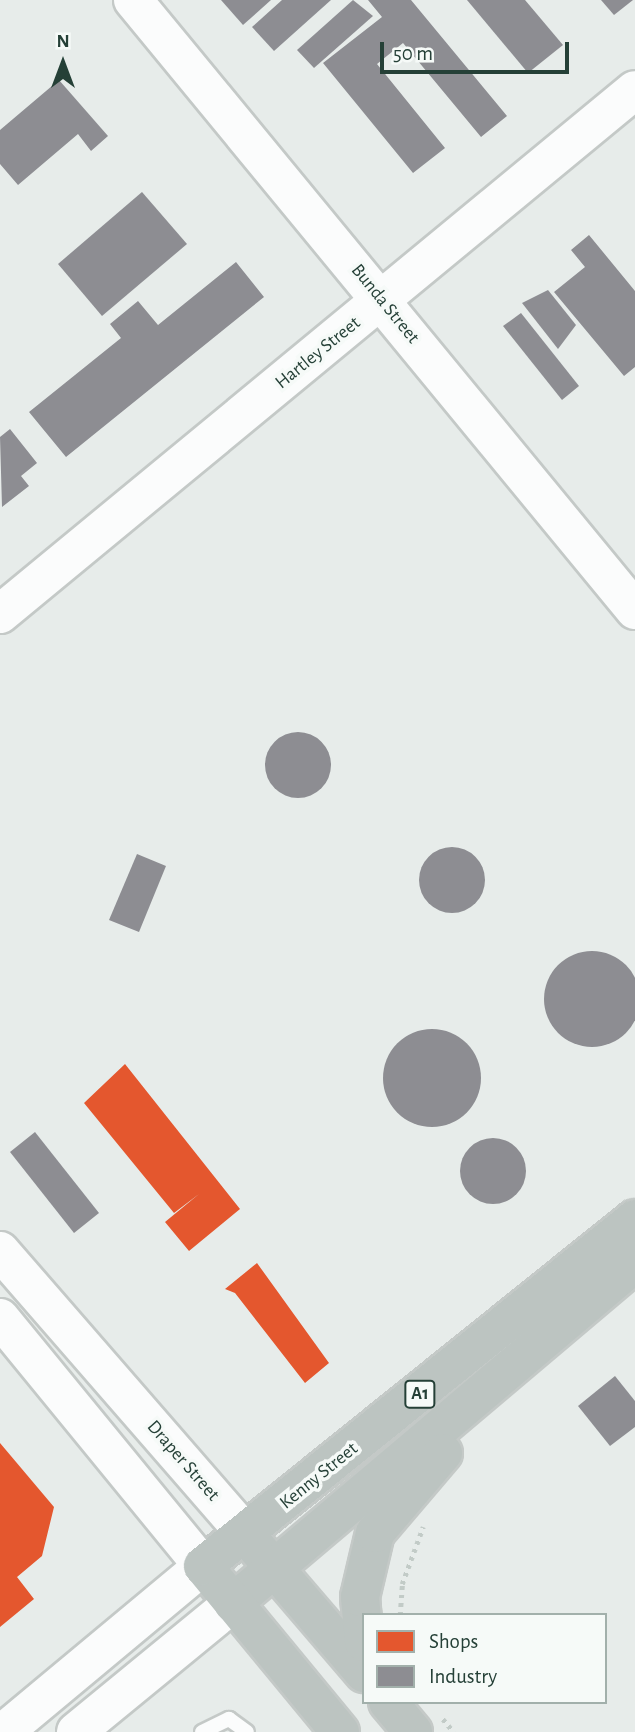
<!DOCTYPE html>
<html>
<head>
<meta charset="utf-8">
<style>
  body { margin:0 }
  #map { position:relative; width:635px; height:1732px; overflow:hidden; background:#e7ecea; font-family:"Alegreya Sans",sans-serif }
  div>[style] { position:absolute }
  .shops>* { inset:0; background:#e4572e }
  .industry>* { inset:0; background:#8d8d92 }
  .round { border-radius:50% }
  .path>* { height:4.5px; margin-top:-2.25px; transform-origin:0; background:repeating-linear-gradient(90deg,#c2cbc7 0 3.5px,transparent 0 8.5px) }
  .roads { filter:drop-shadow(2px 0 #c4c9c7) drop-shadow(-2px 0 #c4c9c7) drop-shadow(0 2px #c4c9c7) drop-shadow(0 -2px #c4c9c7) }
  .lane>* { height:14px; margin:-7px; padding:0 7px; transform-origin:7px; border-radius:7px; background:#fbfcfc }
  .secondary>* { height:38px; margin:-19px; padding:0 19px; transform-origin:19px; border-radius:19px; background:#fbfcfc }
  .highway>* { height:38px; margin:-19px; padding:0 19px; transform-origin:19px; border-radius:19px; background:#bcc4c1 }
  span { translate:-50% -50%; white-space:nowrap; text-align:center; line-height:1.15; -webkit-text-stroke:7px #f6faf8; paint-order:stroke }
  .shield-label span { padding:2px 5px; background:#f6faf8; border:2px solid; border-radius:5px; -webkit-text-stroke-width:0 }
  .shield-label { font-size:18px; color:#254037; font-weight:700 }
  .street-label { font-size:19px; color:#254037 }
  .legend { position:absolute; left:362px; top:1613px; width:245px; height:91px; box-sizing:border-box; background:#f6faf8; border:2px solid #a2b0ab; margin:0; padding:9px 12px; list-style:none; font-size:21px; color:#254037 }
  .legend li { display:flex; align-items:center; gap:14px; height:35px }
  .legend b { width:35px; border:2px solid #a2b0ab }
  .north { position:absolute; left:28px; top:28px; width:70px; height:70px; -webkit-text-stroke:5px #f6faf8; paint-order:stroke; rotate:0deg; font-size:19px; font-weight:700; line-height:28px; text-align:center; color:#254037 }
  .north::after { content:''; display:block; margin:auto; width:24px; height:32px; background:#254037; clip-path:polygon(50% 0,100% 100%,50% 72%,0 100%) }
  .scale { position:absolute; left:380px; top:42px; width:189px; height:32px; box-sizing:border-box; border:4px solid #254037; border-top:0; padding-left:9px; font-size:21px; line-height:24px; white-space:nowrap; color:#254037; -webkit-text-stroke:5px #f6faf8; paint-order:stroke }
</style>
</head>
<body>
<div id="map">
  <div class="shops">
    <i style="clip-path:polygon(125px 1064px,240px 1209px,189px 1251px,165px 1222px,199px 1194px,174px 1213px,84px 1103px)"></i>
    <i style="clip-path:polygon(257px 1263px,329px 1363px,305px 1383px,235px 1293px,225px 1289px)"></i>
    <i style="clip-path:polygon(0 1443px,54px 1507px,42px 1556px,17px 1577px,34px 1599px,0 1627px)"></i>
  </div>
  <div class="industry">
    <i style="clip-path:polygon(221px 0,271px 0,243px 25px)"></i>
    <i style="clip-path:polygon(282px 0,331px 0,274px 51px,252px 27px)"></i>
    <i style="clip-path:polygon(353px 0,373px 16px,314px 68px,297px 50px)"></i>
    <i style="clip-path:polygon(368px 0,411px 0,507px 116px,481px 137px,403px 43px,377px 64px,445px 148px,413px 173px,323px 63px,382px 17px)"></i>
    <i style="clip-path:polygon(467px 0,525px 0,563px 45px,528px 73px)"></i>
    <i style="clip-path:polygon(601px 0,633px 0,614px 15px)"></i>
    <i style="clip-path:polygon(59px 80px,108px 136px,91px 151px,78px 134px,18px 185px,0 164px,0 130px)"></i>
    <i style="clip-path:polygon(142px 192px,187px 244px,102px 316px,58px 264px)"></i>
    <i style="clip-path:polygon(589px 235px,635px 291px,635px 367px,624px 376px,554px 292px,585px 267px,571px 250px)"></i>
    <i style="clip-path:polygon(236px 262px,264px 297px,66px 457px,29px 412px,121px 338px,110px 324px,138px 301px,158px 325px)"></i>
    <i style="clip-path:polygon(548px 290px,576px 325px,558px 349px,522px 303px)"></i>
    <i style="clip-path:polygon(521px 313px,579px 386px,562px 400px,503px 326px)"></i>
    <i style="clip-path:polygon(10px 429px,37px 463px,21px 476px,29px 486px,2px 507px,0 437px)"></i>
    <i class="round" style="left:265px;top:732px;width:66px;height:66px"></i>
    <i class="round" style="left:419px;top:847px;width:66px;height:66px"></i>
    <i style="clip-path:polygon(137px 854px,166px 866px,139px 932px,109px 920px)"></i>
    <i class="round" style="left:544px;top:951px;width:96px;height:96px"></i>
    <i class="round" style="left:383px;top:1029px;width:98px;height:98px"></i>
    <i style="clip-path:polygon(35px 1132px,99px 1213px,74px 1233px,10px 1152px)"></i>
    <i class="round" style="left:460px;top:1138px;width:66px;height:66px"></i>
    <i style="clip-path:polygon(615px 1376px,635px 1401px,635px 1427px,610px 1446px,578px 1406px)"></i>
  </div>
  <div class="path">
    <i style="left:400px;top:1615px;width:31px;rotate:-86deg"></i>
    <i style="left:402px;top:1584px;width:61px;rotate:-69.8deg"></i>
    <i style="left:443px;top:1719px;width:17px;rotate:50deg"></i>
  </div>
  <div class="roads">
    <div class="lane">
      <i style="left:202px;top:1732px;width:30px;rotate:-26deg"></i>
      <i style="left:229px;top:1719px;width:22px;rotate:36deg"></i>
    </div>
    <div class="secondary">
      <i style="left:133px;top:0;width:790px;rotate:50.55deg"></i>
      <i style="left:0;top:614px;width:823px;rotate:-39.53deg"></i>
      <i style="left:0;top:1251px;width:374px;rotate:49deg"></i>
      <i style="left:0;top:1318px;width:320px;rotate:50.7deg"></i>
      <i style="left:203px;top:1566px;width:259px;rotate:140.2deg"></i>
      <i style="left:76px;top:1732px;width:203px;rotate:-39.4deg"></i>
    </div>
    <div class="highway">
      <i style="left:257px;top:1548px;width:165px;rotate:49.4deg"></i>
      <i style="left:233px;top:1603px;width:527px;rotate:-40.22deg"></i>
      <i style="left:364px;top:1642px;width:45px;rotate:-95.1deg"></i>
      <i style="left:360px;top:1597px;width:66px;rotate:-76.8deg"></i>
      <i style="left:375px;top:1533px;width:105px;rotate:-49.6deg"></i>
      <i style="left:388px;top:1702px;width:39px;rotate:50deg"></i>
      <i style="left:340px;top:1732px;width:215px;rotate:-129.5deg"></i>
      <i style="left:203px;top:1566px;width:554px;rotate:-38.77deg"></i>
    </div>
  </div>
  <div class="shield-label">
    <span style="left:420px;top:1394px">A1</span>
  </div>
  <div class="street-label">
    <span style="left:385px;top:304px;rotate:51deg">Bunda Street</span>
    <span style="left:318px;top:353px;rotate:-39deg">Hartley Street</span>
    <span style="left:183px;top:1461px;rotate:49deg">Draper Street</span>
    <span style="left:319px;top:1476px;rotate:-39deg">Kenny Street</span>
  </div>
  <ul class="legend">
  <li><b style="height:19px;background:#e4572e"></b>Shops</li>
  <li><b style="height:19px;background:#8d8d92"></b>Industry</li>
  </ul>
  <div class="north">N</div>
  <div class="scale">50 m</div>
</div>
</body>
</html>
